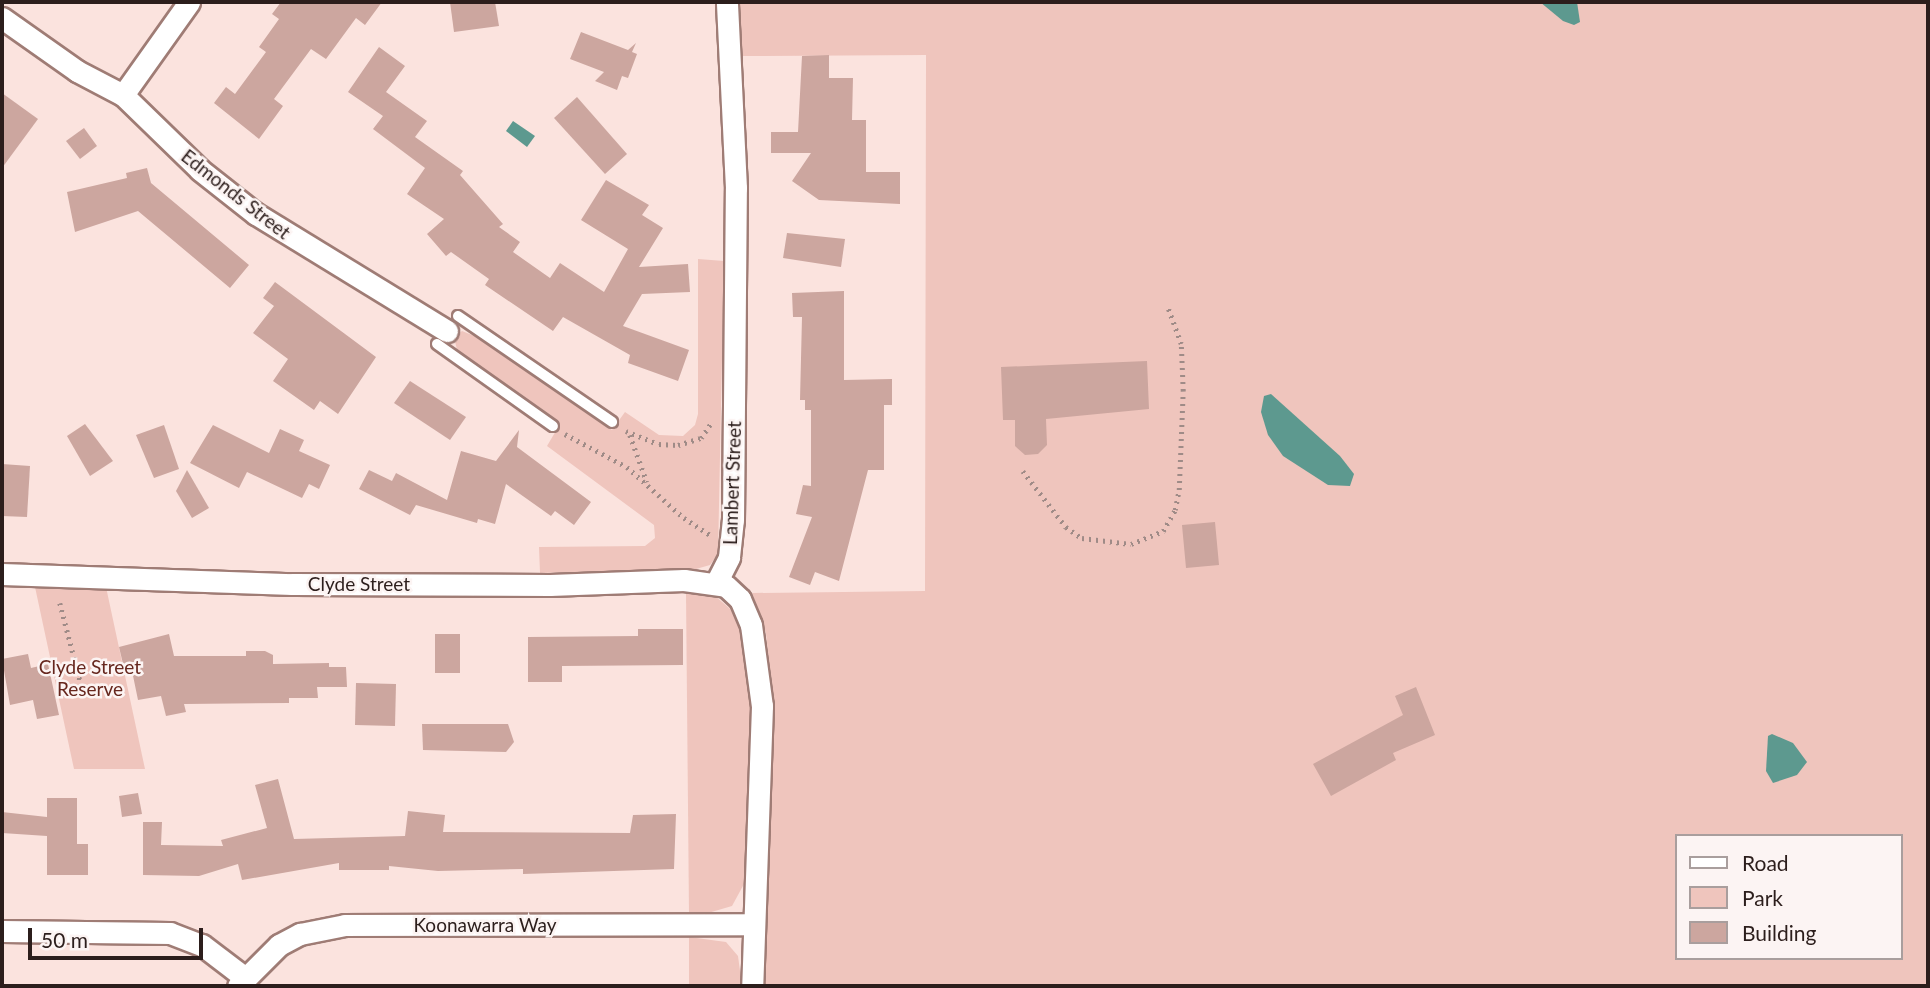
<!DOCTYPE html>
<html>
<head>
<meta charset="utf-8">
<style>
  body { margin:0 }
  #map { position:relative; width:1930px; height:988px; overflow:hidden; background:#fbe3de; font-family:Lato,sans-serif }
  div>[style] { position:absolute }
  .green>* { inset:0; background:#efc5bd }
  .water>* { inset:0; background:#5d998f }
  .building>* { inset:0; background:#cca69f }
  .path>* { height:4.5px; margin-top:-2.25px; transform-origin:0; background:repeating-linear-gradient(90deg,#9f8b87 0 2px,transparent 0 7px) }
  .roads { filter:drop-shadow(2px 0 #9f7c75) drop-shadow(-2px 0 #9f7c75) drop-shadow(0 2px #9f7c75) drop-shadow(0 -2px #9f7c75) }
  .lane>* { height:10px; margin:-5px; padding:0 5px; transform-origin:5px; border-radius:5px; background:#fff }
  .street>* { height:21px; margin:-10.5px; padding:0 10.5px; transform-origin:10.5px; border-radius:10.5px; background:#fff }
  span { translate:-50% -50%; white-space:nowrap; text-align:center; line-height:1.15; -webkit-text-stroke:5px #fcf4f3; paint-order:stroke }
  .street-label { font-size:19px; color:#2c1e1c }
  .park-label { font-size:19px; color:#66261d }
  .frame { position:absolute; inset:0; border:4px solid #2c1e1c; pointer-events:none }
  .legend { position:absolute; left:1675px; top:834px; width:228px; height:126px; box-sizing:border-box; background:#fcf4f3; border:2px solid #a99e9d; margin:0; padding:9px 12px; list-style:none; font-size:21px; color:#2c1e1c }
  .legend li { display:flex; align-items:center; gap:14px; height:35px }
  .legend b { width:35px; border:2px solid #a99e9d }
  .scale { position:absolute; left:28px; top:928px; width:175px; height:32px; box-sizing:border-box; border:4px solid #2c1e1c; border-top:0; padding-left:9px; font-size:21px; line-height:24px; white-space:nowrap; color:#2c1e1c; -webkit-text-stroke:5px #fcf4f3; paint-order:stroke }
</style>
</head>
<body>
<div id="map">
  <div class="green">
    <i style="clip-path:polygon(evenodd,1928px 2px,1928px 986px,761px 986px,773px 703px,766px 633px,752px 593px,925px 591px,926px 55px,741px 56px,739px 3px,1928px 2px,1676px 836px,1900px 836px,1900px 958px,1676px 958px,1676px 836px)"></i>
    <i style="clip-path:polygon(698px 259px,724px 261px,718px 554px,710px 565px,696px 569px,540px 573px,539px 547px,645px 546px,655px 538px,654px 525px,547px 446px,560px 424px,457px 350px,454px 337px,462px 331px,477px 337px,612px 430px,625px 412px,659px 435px,683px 436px,695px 425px,698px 414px)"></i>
    <i style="clip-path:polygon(35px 587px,106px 587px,145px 769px,74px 769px)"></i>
    <i style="clip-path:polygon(686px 593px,715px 596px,735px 613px,744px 637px,753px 708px,744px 884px,732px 906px,708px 913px,689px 913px)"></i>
    <i style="clip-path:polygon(689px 937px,726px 942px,738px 956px,742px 986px,689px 986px)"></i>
  </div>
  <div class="water">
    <i style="clip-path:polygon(1540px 2px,1577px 2px,1580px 22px,1574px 25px,1563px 21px)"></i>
    <i style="clip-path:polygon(513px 121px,535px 136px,527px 147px,506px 131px)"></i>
    <i style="clip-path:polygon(1271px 394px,1340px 456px,1354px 474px,1350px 486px,1328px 485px,1283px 456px,1268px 435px,1261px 412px,1264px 396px)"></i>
    <i style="clip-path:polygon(1772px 734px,1793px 743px,1807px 762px,1797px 775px,1773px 783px,1766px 771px,1768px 736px)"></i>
  </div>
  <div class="building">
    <i style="clip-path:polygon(281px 2px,382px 2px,365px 25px,356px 18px,326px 59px,311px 49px,274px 99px,283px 106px,259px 139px,214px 103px,226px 87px,235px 94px,266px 52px,259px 47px,279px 19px,272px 14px)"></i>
    <i style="clip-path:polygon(450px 2px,495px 2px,499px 26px,454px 32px)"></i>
    <i style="clip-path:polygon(581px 32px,628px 50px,636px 43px,632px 52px,637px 54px,628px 78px,622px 76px,617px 90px,595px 81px,604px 72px,570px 59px)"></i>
    <i style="clip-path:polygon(379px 47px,405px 66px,386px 92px,427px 121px,415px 137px,463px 171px,460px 175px,503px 224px,499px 227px,520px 242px,513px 252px,550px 278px,560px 263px,604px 292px,628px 249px,581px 220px,606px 180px,649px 205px,642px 215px,663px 228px,639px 267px,688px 264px,690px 292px,642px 294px,623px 326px,689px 350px,678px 381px,628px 363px,630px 355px,563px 317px,553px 331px,485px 285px,489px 279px,451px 252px,446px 256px,427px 234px,444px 219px,407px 194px,425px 168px,373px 129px,383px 116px,348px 92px)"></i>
    <i style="clip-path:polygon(829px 55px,829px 78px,853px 78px,852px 120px,866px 120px,866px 172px,900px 172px,900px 204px,819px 200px,792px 181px,811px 153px,771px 153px,771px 132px,798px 132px,802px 56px)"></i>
    <i style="clip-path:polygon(2px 93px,38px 119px,2px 168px)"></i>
    <i style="clip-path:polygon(577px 97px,627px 154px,605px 174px,554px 118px)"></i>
    <i style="clip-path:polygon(84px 128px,97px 146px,80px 159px,66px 141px)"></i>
    <i style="clip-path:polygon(147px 168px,151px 183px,249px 265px,230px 288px,138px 211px,75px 232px,67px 192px,127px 178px,126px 173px)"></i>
    <i style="clip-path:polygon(787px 233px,845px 239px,841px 267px,783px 258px)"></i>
    <i style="clip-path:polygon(275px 282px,376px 357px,338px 414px,320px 401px,314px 410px,273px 381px,288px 359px,253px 333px,274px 306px,263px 298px)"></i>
    <i style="clip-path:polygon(844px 291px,844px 380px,892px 379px,892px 405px,884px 405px,884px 470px,868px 470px,839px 581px,815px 572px,810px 585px,789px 577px,812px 517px,796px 514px,803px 485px,811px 486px,811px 410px,805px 410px,805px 400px,800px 400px,802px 317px,793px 317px,792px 293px)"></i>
    <i style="clip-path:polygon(1147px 361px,1149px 409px,1046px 419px,1047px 445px,1038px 454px,1025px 455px,1015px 446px,1015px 420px,1003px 420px,1001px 367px)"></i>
    <i style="clip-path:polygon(410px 381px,466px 417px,450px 440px,394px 403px)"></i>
    <i style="clip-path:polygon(85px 424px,113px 461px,90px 476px,67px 436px)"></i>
    <i style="clip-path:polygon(164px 425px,179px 469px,154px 478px,136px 435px)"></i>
    <i style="clip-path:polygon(213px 425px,269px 453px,280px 429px,304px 440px,299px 451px,330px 465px,319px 489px,309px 484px,302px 498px,247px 472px,239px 488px,190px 463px)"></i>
    <i style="clip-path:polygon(519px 430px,517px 447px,591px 502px,574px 525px,555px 511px,551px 516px,506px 484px,495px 524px,478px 519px,477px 523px,416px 505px,410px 515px,359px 489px,369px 470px,392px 481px,396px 473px,447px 500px,461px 451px,496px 461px)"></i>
    <i style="clip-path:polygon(2px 464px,30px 466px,27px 517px,2px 516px)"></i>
    <i style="clip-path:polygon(187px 470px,209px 508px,192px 518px,176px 491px)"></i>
    <i style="clip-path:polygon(1215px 522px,1219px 565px,1186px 568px,1182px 525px)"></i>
    <i style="clip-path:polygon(638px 629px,683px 629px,683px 665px,562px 666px,562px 682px,528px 682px,528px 637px,638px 636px)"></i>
    <i style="clip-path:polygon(169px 634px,174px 656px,246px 656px,246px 651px,265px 651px,273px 655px,273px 664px,329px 663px,329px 667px,346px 667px,347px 687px,317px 687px,318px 698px,289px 698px,289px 703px,184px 704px,186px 712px,166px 716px,161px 696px,138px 700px,131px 666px,124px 668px,119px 647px)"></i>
    <i style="clip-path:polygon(435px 634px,460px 634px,460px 673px,435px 673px)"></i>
    <i style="clip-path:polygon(28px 654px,31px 668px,48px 664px,59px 715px,37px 719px,33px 700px,10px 705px,2px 659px)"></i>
    <i style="clip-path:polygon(356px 683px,396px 684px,395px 726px,355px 725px)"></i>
    <i style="clip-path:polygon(1416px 687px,1435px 735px,1393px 753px,1396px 760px,1331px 796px,1313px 764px,1403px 715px,1395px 696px)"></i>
    <i style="clip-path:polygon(422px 724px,508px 724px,514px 742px,506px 752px,423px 750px)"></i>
    <i style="clip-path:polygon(278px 779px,294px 839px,405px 836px,408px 811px,445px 815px,443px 832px,630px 833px,633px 815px,676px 814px,674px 869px,523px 874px,523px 869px,438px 871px,389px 866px,389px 870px,339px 870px,339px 863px,242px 880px,238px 864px,199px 876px,143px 875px,143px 822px,162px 822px,161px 845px,223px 846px,221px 840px,267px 828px,255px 785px)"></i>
    <i style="clip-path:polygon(138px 793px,142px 814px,122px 817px,119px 796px)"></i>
    <i style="clip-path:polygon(47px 798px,77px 798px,77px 844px,88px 844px,88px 875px,47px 875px,47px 836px,2px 833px,2px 812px,47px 817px)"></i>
  </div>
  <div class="path">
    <i style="left:626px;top:431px;width:35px;rotate:22deg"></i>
    <i style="left:659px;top:444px;width:19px;rotate:3deg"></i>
    <i style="left:678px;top:445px;width:24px;rotate:-17deg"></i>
    <i style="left:701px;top:438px;width:18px;rotate:-56deg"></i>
    <i style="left:565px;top:434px;width:70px;rotate:28deg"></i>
    <i style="left:627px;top:467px;width:76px;rotate:41.8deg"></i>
    <i style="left:684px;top:518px;width:33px;rotate:33deg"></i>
    <i style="left:630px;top:435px;width:50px;rotate:70.1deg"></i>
    <i style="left:1023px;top:471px;width:71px;rotate:52.5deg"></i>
    <i style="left:1066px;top:527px;width:19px;rotate:35deg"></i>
    <i style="left:1082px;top:538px;width:49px;rotate:7deg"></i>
    <i style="left:1131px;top:544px;width:35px;rotate:-22deg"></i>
    <i style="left:1163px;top:531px;width:24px;rotate:-60deg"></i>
    <i style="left:1175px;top:510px;width:20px;rotate:-79deg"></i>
    <i style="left:1179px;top:490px;width:99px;rotate:-87.7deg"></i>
    <i style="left:1183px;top:391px;width:47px;rotate:-92.4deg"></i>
    <i style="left:1181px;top:344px;width:38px;rotate:-110deg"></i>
    <i style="left:60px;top:603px;width:84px;rotate:75.5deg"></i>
  </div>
  <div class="roads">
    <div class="lane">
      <i style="left:458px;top:316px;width:187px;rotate:34.5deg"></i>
      <i style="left:437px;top:344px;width:142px;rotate:35.3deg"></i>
    </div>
    <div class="street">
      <i style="left:2px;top:18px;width:92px;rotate:35.2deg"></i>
      <i style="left:77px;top:71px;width:52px;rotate:27.6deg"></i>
      <i style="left:123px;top:95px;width:107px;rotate:44.2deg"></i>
      <i style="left:200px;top:170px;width:71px;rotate:38.2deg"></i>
      <i style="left:256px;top:214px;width:224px;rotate:31.5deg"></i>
      <i style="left:123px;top:95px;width:114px;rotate:-54.6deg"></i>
      <i style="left:2px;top:574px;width:290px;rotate:2deg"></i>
      <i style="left:292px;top:584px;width:258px;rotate:0.2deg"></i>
      <i style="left:550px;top:585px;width:134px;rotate:-2.1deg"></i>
      <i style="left:684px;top:580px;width:42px;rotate:8.1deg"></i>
      <i style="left:726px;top:586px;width:19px;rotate:43deg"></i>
      <i style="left:740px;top:599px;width:28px;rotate:67deg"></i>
      <i style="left:751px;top:625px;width:82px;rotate:82.3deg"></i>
      <i style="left:762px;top:706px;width:280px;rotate:92deg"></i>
      <i style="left:716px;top:583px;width:29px;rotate:-63deg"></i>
      <i style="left:729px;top:557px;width:37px;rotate:-84deg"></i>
      <i style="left:733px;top:520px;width:332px;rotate:-89.5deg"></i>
      <i style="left:736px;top:188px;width:186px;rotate:-92.8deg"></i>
      <i style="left:2px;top:931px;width:168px;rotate:0.7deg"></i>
      <i style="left:170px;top:933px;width:34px;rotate:21deg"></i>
      <i style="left:202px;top:945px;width:53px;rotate:37.3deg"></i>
      <i style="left:238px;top:986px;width:58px;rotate:-45deg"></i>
      <i style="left:279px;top:945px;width:24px;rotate:-28deg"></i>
      <i style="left:300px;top:934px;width:46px;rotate:-11.3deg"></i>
      <i style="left:345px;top:925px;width:407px;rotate:-0.1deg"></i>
    </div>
  </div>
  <div class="street-label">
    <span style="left:236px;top:194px;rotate:38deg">Edmonds Street</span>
    <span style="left:732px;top:483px;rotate:-88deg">Lambert Street</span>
    <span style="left:359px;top:584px">Clyde Street</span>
    <span style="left:485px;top:925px">Koonawarra Way</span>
  </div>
  <div class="park-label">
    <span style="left:90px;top:678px">Clyde Street<br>Reserve</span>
  </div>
  <div class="frame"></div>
  <ul class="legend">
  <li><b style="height:9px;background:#fff"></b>Road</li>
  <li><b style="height:19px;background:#efc5bd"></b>Park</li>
  <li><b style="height:19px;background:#cca69f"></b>Building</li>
  </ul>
  <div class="scale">50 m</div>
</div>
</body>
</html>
